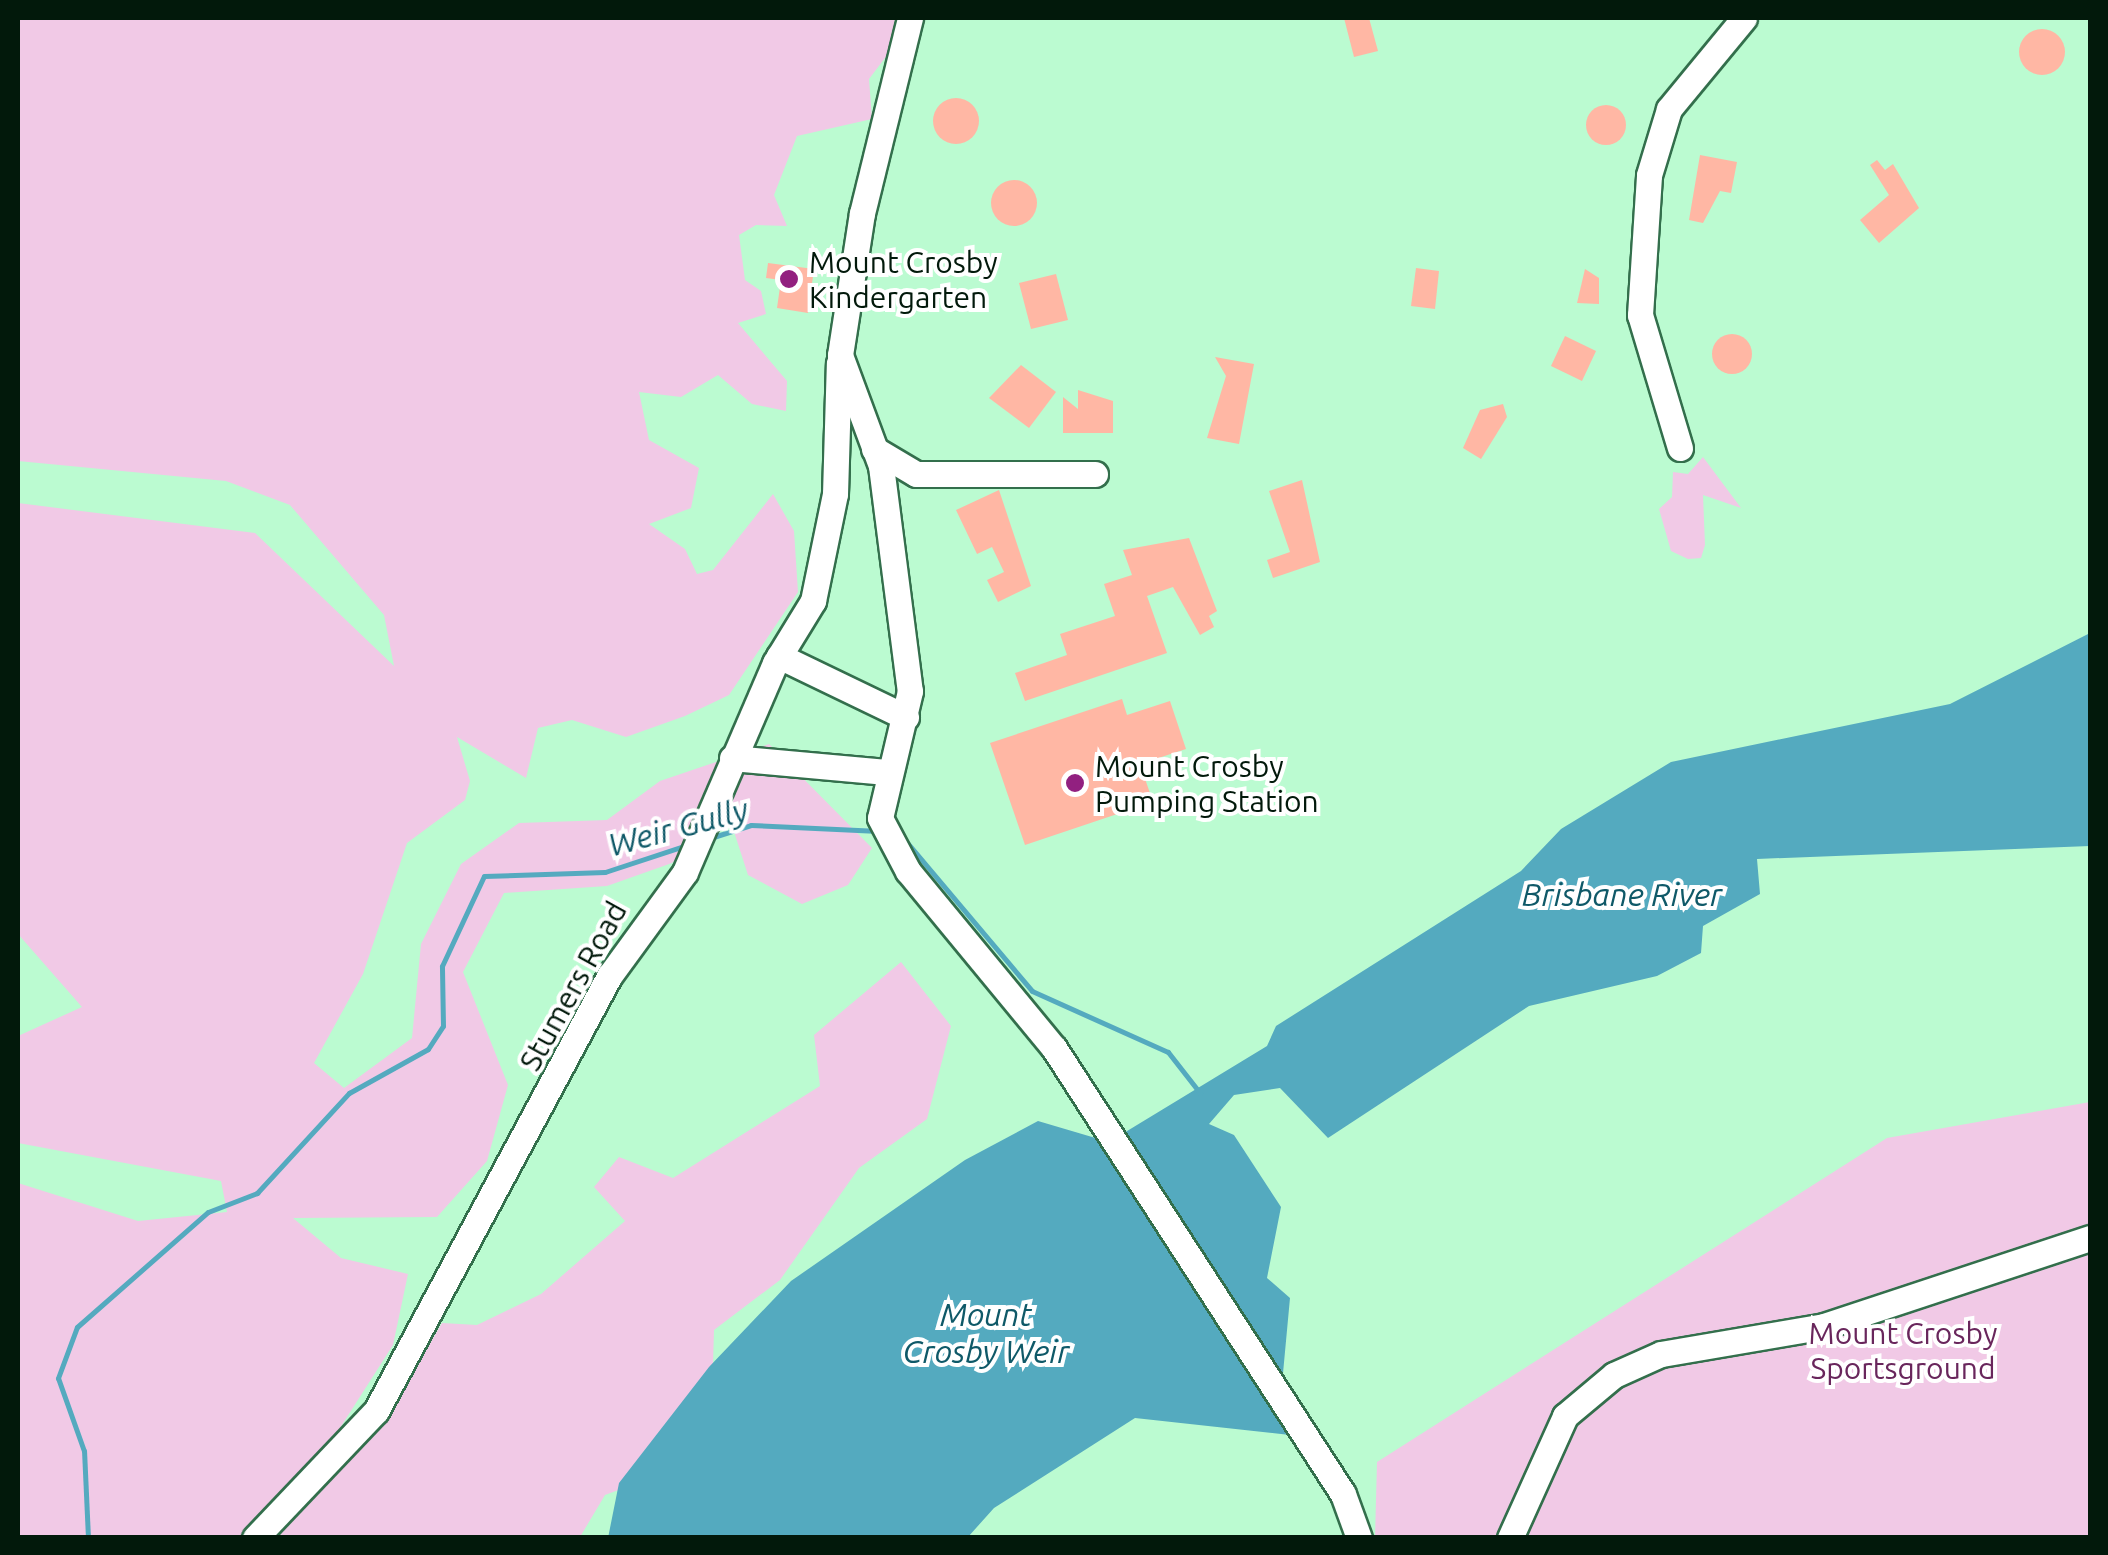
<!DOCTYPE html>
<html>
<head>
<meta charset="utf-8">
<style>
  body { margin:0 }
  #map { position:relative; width:2108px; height:1555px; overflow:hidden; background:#bbfbd1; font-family:Ubuntu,sans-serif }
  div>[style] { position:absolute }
  .green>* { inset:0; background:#f1c9e6 }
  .water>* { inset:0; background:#54aabf }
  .stream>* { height:5px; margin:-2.5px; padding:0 2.5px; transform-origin:2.5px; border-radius:2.5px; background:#54aabf }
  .building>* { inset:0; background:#ffb7a4 }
  .round { border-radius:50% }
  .roads { filter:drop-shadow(2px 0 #336f4c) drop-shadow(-2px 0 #336f4c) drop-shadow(0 2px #336f4c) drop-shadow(0 -2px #336f4c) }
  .minor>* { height:25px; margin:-12.5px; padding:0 12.5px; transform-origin:12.5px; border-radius:12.5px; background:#fff }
  .dots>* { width:28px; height:28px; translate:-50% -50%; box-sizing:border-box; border:5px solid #fff; border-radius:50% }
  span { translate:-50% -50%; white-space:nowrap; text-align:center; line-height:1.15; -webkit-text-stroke:8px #fff; paint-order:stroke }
  .poi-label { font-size:30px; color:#02190b }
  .left { translate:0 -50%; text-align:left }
  .street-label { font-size:30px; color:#02190b }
  .park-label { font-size:30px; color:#69265c }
  .water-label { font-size:32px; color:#0f5968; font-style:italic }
  .frame { position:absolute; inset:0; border:20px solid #02190b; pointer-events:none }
</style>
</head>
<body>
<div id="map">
  <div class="green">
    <i style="clip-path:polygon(18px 18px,895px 18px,891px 50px,869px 79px,872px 119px,797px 136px,774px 195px,787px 226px,756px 225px,739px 235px,745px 280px,761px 291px,766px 314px,738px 323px,787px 381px,786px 411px,752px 404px,718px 375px,681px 397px,639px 392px,649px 440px,699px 468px,691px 508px,649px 524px,685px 549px,697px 574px,713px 570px,773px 494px,794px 531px,798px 592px,729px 695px,685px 716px,626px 737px,572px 720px,538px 728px,526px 778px,457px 737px,470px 781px,465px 800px,407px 843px,363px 974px,314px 1063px,344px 1088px,412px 1038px,421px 944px,461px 864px,519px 823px,607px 820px,660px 781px,769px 744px,872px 848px,848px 885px,802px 904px,748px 875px,727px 810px,672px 863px,607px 886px,504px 893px,463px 972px,508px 1085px,487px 1161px,437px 1217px,293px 1218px,341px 1258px,408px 1274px,393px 1345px,324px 1453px,242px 1537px,18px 1537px,18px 1183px,138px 1221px,227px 1212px,221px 1181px,18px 1143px,18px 1036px,82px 1007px,18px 934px,18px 503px,255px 533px,394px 666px,384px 615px,290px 505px,226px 481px,18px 461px)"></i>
    <i style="clip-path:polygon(1703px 457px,1741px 508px,1703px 495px,1705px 545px,1701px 558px,1688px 559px,1671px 551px,1659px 509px,1672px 497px,1673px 472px,1688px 474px)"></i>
    <i style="clip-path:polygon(901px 962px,951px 1026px,927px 1119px,859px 1168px,780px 1280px,714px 1330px,712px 1396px,656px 1476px,605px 1495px,580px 1537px,270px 1538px,381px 1427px,442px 1323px,477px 1325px,541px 1294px,625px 1221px,594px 1187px,619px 1157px,673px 1178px,820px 1086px,814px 1035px)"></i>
    <i style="clip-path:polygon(2090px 1102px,2090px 1537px,1375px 1538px,1377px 1462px,1887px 1138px)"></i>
  </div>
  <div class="water">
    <i style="clip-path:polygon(2090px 633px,2090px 846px,1757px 859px,1760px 894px,1703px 926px,1701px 953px,1657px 976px,1529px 1006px,1328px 1138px,1280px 1088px,1234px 1095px,1209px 1124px,1234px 1135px,1281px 1207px,1267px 1278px,1290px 1298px,1282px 1384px,1290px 1435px,1135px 1418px,994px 1508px,968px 1537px,608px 1538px,619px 1483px,709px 1367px,791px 1281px,965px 1160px,1038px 1121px,1109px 1142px,1267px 1046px,1276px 1026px,1521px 871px,1561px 829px,1671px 762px,1950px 704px)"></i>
  </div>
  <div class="stream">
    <i style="left:894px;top:827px;width:214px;rotate:49.9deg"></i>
    <i style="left:1032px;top:991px;width:149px;rotate:24.2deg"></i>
    <i style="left:1168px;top:1052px;width:52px;rotate:52deg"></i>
    <i style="left:707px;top:839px;width:46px;rotate:-17.7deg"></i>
    <i style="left:751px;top:825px;width:128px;rotate:2.7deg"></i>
    <i style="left:88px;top:1538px;width:87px;rotate:-92.6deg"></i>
    <i style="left:84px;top:1451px;width:77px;rotate:-109.6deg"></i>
    <i style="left:58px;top:1378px;width:54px;rotate:-69.6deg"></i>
    <i style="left:77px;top:1327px;width:174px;rotate:-41.3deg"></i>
    <i style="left:208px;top:1212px;width:53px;rotate:-21.2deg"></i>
    <i style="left:257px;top:1193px;width:136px;rotate:-47.4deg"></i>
    <i style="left:349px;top:1093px;width:90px;rotate:-29.1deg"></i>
    <i style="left:428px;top:1049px;width:27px;rotate:-57deg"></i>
    <i style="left:443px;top:1026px;width:60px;rotate:-91deg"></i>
    <i style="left:442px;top:966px;width:99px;rotate:-65deg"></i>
    <i style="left:484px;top:876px;width:121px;rotate:-1.9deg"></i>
    <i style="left:605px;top:872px;width:86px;rotate:-18.2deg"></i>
  </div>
  <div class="building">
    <i style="clip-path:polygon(1344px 18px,1369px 18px,1378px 51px,1354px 57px)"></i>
    <i class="round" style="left:2019px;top:29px;width:46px;height:46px"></i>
    <i class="round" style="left:933px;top:98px;width:46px;height:46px"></i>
    <i class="round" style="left:1586px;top:105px;width:40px;height:40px"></i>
    <i style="clip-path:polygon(1700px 155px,1737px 162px,1731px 193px,1720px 191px,1703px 223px,1689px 220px)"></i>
    <i style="clip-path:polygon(1877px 160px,1885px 170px,1893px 164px,1919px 208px,1879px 243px,1860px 220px,1889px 195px,1870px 165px)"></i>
    <i class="round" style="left:991px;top:180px;width:46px;height:46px"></i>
    <i style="clip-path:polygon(768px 263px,814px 269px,808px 313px,777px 308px,781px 280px,766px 278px)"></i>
    <i style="clip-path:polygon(1416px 268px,1439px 271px,1435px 309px,1411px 306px)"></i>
    <i style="clip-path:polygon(1585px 269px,1599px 278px,1599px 304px,1577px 303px)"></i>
    <i style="clip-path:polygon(1056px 274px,1068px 320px,1031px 329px,1019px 283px)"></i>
    <i class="round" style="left:1712px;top:334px;width:40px;height:40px"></i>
    <i style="clip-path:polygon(1565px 336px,1596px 351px,1582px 381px,1551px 366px)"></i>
    <i style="clip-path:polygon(1215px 357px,1254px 364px,1239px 444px,1207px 438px,1226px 376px)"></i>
    <i style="clip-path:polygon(1021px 365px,1056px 392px,1029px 428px,989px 398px)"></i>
    <i style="clip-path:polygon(1078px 390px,1113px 401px,1113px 433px,1063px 433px,1063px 397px,1078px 409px)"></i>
    <i style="clip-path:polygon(1503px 404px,1507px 417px,1481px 459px,1463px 448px,1480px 410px)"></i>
    <i style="clip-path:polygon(1302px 480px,1320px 562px,1273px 578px,1267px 560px,1290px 552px,1269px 491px)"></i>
    <i style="clip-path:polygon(999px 490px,1031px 586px,998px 602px,987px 580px,1004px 572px,992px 547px,977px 554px,956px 510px)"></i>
    <i style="clip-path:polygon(1189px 538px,1217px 611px,1209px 616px,1214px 627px,1200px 635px,1173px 587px,1147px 596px,1167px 653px,1025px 701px,1015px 673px,1067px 655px,1060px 634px,1115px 616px,1104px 584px,1132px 575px,1123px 550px)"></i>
    <i style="clip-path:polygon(1122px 699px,1127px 715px,1170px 701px,1186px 749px,1140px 764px,1153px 802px,1025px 845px,990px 743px)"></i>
  </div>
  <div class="roads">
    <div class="minor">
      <i style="left:910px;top:18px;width:201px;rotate:103.8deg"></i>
      <i style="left:862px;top:213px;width:144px;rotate:98.8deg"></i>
      <i style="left:840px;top:355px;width:118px;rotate:69.7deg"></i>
      <i style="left:881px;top:466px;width:227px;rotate:82.7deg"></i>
      <i style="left:910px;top:691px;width:130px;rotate:103.3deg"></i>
      <i style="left:880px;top:818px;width:60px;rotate:62.2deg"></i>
      <i style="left:908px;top:871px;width:229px;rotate:50.5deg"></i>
      <i style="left:1054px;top:1048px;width:531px;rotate:57.06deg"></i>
      <i style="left:1343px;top:1494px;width:47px;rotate:70deg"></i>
      <i style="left:1680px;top:448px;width:139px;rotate:-106.7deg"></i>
      <i style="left:1640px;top:315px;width:140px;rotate:-86.3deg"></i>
      <i style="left:1649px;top:175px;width:69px;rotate:-73.1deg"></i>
      <i style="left:1669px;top:109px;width:118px;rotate:-50.5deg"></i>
      <i style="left:874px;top:449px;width:49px;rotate:30.8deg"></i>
      <i style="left:916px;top:474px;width:179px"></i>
      <i style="left:779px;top:656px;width:141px;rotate:25.7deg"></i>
      <i style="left:732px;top:758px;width:155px;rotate:5.2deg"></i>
      <i style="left:255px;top:1538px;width:175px;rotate:-46.4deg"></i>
      <i style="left:376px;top:1411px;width:495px;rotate:-61.8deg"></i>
      <i style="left:610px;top:975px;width:127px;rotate:-53.9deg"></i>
      <i style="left:685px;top:872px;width:228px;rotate:-66.7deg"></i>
      <i style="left:775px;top:663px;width:73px;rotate:-58.5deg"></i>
      <i style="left:813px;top:601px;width:109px;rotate:-78.4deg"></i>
      <i style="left:835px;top:494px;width:131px;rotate:-88.3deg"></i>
      <i style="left:1510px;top:1538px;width:134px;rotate:-65.7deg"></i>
      <i style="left:1565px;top:1416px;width:64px;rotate:-39.9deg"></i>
      <i style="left:1614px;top:1375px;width:51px;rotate:-24.1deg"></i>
      <i style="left:1661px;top:1354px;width:165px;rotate:-9.7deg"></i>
      <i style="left:1824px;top:1326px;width:280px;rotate:-18.3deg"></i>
    </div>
  </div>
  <div class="dots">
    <i style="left:789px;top:279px;background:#922080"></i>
    <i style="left:1075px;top:783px;background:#922080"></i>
  </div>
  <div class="poi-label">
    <span class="left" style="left:809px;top:279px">Mount Crosby<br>Kindergarten</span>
    <span class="left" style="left:1095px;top:783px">Mount Crosby<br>Pumping Station</span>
  </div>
  <div class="street-label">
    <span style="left:573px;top:986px;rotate:-61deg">Stumers Road</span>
  </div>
  <div class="park-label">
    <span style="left:1903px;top:1350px">Mount Crosby<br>Sportsground</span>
  </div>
  <div class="water-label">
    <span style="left:678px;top:827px;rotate:-15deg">Weir Gully</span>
    <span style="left:1622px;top:894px">Brisbane River</span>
    <span style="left:986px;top:1333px">Mount<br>Crosby Weir</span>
  </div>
  <div class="frame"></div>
</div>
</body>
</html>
